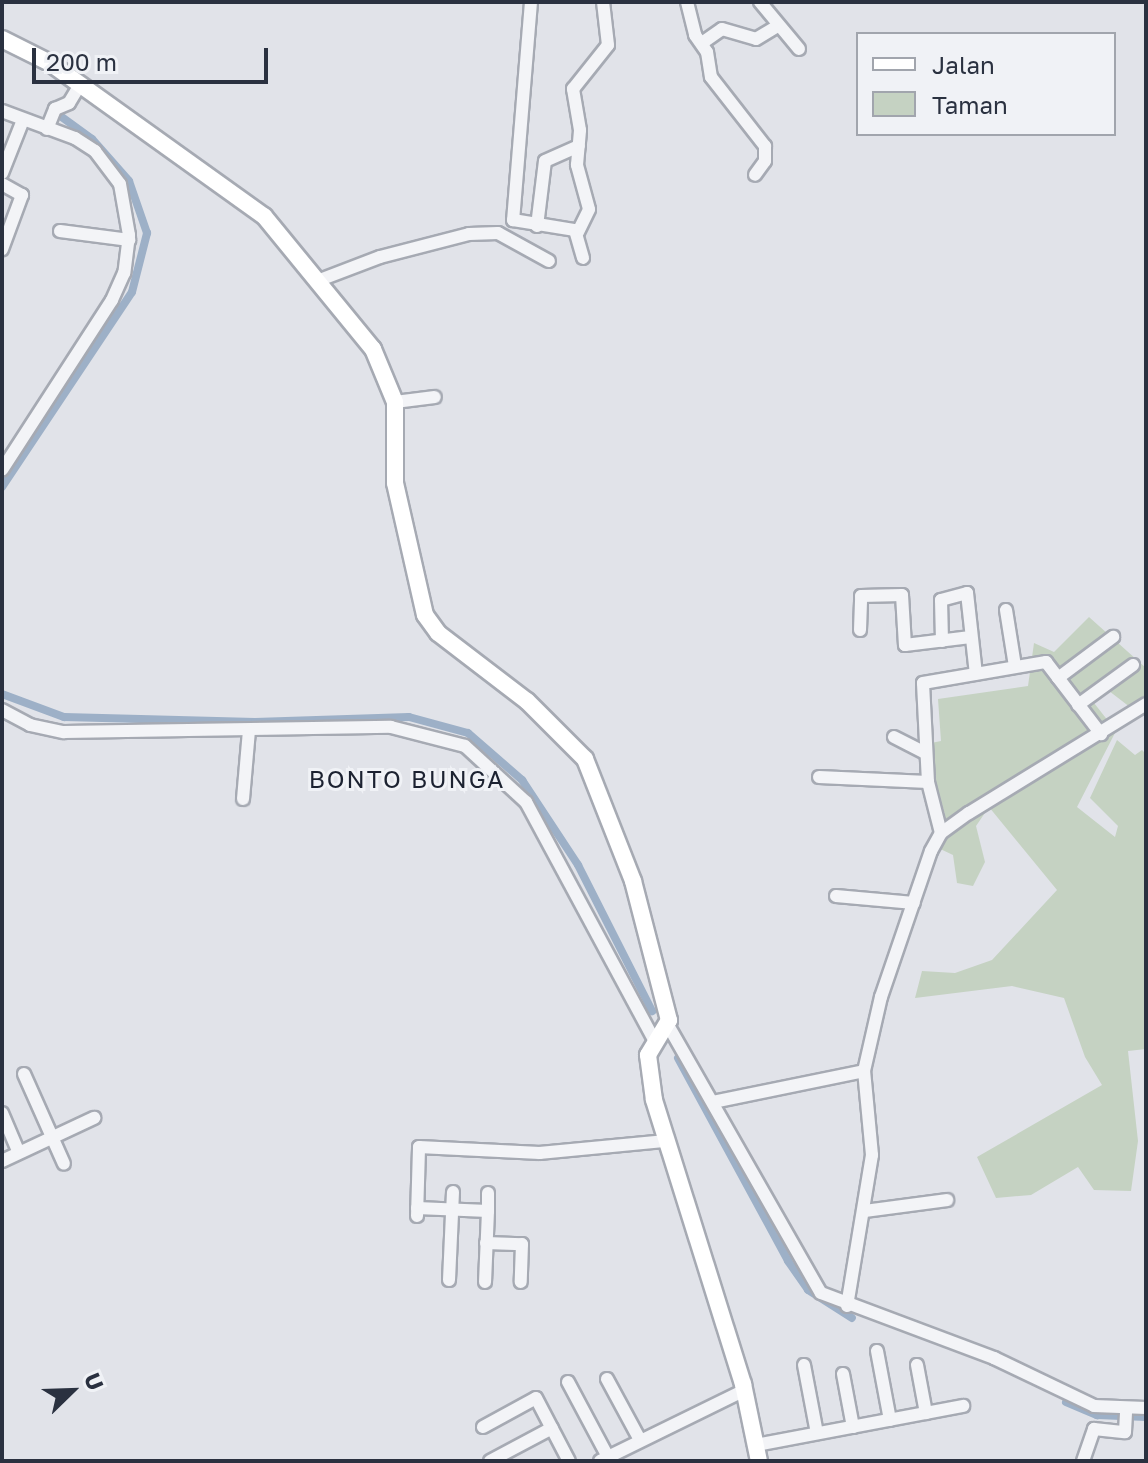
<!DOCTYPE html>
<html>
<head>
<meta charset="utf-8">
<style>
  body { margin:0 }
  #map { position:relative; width:1148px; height:1463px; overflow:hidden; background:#e1e3e9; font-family:"Golos Text",sans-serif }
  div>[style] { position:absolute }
  .green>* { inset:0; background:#c5d2c2 }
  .canal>* { height:8px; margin:-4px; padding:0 4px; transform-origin:4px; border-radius:4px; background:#9db0c7 }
  .roads { filter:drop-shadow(2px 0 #a6aab3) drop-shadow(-2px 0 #a6aab3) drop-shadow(0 2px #a6aab3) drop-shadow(0 -2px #a6aab3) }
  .minor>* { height:12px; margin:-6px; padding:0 6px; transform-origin:6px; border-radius:6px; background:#f3f4f7 }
  .major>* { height:16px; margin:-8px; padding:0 8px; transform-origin:8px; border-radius:8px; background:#fff }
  span { translate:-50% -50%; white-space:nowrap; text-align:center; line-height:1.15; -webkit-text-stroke:6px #f0f2f6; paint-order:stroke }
  .quarter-label { font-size:24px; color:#1c2231; letter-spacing:2px }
  .frame { position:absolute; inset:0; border:4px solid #2a3140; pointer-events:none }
  .legend { position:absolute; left:856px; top:32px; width:260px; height:104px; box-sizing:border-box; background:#f0f2f6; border:2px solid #a1a5ad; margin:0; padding:10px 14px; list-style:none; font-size:24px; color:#2a3140 }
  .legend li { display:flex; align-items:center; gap:16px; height:40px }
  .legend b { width:40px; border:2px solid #a1a5ad }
  .north { position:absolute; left:32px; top:1351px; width:80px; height:80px; -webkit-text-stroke:6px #f0f2f6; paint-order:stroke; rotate:67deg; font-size:22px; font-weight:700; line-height:32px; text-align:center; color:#2a3140 }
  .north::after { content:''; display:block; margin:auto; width:28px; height:36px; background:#2a3140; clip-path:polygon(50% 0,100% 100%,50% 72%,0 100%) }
  .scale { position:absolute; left:32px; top:48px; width:236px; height:36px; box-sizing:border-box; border:4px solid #2a3140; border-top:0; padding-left:10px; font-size:24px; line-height:28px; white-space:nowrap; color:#2a3140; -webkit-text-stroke:6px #f0f2f6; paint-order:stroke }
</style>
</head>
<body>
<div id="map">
  <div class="green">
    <i style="clip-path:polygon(1089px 617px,1146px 668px,1146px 703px,1135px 711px,1100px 684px,1087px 694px,1116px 731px,1077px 807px,1115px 837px,1118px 826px,1090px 798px,1117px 740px,1135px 755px,1142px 750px,1146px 754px,1146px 1049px,1128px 1051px,1138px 1141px,1131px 1191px,1094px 1190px,1078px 1167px,1031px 1195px,996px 1198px,977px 1157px,1102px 1085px,1085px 1057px,1064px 998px,1012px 986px,915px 998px,922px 971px,955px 973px,992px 960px,1057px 890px,989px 807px,976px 826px,985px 862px,973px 886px,957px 883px,953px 855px,934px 846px,945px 815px,926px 744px,941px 741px,938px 699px,1028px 686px,1034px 643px,1054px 652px)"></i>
  </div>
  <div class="canal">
    <i style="left:2px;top:487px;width:234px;rotate:-56.3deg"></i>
    <i style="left:132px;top:292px;width:61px;rotate:-75.7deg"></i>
    <i style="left:147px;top:233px;width:55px;rotate:-109.1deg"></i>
    <i style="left:129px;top:181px;width:56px;rotate:-131.4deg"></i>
    <i style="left:92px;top:139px;width:37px;rotate:-144deg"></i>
    <i style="left:2px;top:694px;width:66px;rotate:20.4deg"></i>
    <i style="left:64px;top:717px;width:191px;rotate:1.5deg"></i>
    <i style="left:255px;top:722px;width:154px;rotate:-1.9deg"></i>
    <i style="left:409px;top:717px;width:61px;rotate:15.2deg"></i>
    <i style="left:468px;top:733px;width:72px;rotate:41deg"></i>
    <i style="left:522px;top:780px;width:102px;rotate:56.6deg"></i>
    <i style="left:578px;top:865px;width:164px;rotate:63.1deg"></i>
    <i style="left:678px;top:1058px;width:231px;rotate:61.5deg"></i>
    <i style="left:788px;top:1261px;width:35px;rotate:55deg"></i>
    <i style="left:808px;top:1290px;width:52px;rotate:32.5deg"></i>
    <i style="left:1066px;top:1402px;width:34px;rotate:23deg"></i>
    <i style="left:1097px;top:1415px;width:49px;rotate:2.3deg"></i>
  </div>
  <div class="roads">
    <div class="minor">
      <i style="left:531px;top:2px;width:219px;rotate:94.7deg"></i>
      <i style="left:513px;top:220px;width:63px;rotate:9.2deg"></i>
      <i style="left:575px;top:230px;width:29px;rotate:74deg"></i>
      <i style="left:687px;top:2px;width:34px;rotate:76deg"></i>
      <i style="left:695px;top:35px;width:21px;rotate:55deg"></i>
      <i style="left:707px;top:52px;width:25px;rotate:81deg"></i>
      <i style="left:711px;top:77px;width:88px;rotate:52deg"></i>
      <i style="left:765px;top:146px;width:15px;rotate:90deg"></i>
      <i style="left:765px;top:161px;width:17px;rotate:126deg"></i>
      <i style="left:760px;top:2px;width:61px;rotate:50.3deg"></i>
      <i style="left:702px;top:43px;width:24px;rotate:-35deg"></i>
      <i style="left:722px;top:29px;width:35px;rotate:16deg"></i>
      <i style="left:756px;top:39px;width:23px;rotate:-31deg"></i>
      <i style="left:2px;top:111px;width:78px;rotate:20.3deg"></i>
      <i style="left:75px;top:138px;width:24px;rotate:33deg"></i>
      <i style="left:95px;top:151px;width:41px;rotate:52.9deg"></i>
      <i style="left:120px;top:184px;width:52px;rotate:80deg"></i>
      <i style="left:129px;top:235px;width:38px;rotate:97deg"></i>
      <i style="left:124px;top:273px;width:30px;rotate:114deg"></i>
      <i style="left:112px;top:300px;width:202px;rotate:122.9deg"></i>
      <i style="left:47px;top:129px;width:22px;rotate:-68deg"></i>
      <i style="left:55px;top:109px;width:15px;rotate:-23deg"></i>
      <i style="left:69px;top:103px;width:21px;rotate:-59deg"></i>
      <i style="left:2px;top:173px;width:57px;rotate:-68.4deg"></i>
      <i style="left:2px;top:184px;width:23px;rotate:29deg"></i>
      <i style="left:22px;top:195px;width:58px;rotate:110.3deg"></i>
      <i style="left:537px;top:226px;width:65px;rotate:-83deg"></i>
      <i style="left:545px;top:161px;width:37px;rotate:-24deg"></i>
      <i style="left:60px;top:231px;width:70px;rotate:7.4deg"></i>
      <i style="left:578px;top:232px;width:25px;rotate:-64deg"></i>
      <i style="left:589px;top:209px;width:46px;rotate:-105.3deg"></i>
      <i style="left:577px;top:165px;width:35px;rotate:-85deg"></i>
      <i style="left:580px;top:130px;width:42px;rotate:-99.7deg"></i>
      <i style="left:573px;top:89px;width:56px;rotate:-51.5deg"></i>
      <i style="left:608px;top:45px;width:43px;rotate:-96.6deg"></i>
      <i style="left:317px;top:281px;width:67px;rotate:-20.9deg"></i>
      <i style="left:380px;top:257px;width:92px;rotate:-14.5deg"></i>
      <i style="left:469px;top:234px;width:29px;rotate:-2deg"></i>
      <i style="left:498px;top:233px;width:58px;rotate:28.8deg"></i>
      <i style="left:395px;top:402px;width:40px;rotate:-7.1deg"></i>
      <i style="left:1006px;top:610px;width:57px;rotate:80.9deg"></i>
      <i style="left:860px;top:630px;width:34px;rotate:-88deg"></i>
      <i style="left:861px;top:596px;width:41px;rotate:-1.4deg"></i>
      <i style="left:902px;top:595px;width:50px;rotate:86.6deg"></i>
      <i style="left:905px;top:645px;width:66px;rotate:-6.9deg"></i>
      <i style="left:942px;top:641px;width:41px;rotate:-91.4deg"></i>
      <i style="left:941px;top:600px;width:27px;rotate:-15deg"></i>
      <i style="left:967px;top:593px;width:81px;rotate:83.7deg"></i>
      <i style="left:1058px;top:678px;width:69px;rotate:-36.7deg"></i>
      <i style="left:1078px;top:705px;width:68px;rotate:-36deg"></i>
      <i style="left:2px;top:710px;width:32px;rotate:28deg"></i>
      <i style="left:30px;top:725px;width:35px;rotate:12deg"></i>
      <i style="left:64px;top:732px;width:327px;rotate:-0.9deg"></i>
      <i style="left:391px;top:727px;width:76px;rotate:14.4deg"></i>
      <i style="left:465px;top:746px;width:83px;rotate:42.6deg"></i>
      <i style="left:526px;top:802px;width:272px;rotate:61.7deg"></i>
      <i style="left:894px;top:737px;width:36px;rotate:27deg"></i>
      <i style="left:819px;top:777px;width:109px;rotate:2.6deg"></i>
      <i style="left:243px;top:799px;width:69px;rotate:-85deg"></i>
      <i style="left:941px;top:833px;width:53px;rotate:-104.3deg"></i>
      <i style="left:928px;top:782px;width:99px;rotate:-92.9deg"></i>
      <i style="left:923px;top:683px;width:125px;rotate:-9.7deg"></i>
      <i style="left:1046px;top:662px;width:91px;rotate:52.6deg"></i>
      <i style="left:836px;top:896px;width:78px;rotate:5.1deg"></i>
      <i style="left:669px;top:1027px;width:306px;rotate:60.3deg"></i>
      <i style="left:821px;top:1293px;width:185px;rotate:20.6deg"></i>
      <i style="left:994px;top:1358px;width:111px;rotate:25.6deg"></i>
      <i style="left:1094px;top:1406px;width:52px;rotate:2.2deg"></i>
      <i style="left:24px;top:1074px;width:98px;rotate:66deg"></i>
      <i style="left:713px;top:1102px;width:154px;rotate:-11.6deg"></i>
      <i style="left:2px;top:1113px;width:43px;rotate:67deg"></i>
      <i style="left:2px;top:1161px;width:102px;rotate:-25.1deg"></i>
      <i style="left:417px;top:1208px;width:71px;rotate:2.4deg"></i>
      <i style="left:488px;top:1211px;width:71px;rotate:92.4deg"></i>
      <i style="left:488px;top:1211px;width:18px;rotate:-90deg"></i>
      <i style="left:865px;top:1211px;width:83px;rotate:-7.6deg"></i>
      <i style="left:417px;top:1216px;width:69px;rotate:-88.3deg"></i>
      <i style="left:419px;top:1147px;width:121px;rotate:2.8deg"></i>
      <i style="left:540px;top:1153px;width:126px;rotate:-5.5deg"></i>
      <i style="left:486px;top:1243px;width:36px;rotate:2deg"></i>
      <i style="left:522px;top:1244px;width:38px;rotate:92deg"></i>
      <i style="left:449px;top:1280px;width:88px;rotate:-87.4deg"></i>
      <i style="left:847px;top:1306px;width:153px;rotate:-80.6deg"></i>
      <i style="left:872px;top:1155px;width:84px;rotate:-95.4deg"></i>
      <i style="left:864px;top:1071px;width:76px;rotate:-77.1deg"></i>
      <i style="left:881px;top:997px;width:154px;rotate:-71.1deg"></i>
      <i style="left:931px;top:851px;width:21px;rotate:-61deg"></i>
      <i style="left:941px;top:833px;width:34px;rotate:-36deg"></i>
      <i style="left:969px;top:813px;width:208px;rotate:-31.6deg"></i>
      <i style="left:877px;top:1351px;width:70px;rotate:79.3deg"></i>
      <i style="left:804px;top:1365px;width:69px;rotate:79.2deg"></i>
      <i style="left:917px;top:1365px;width:49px;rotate:79.4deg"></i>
      <i style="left:843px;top:1374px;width:54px;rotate:79.3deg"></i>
      <i style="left:607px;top:1379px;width:69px;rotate:61.6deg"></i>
      <i style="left:568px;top:1382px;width:85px;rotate:61.9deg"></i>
      <i style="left:483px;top:1427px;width:60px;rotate:-28.7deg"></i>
      <i style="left:536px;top:1398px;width:71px;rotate:62.4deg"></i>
      <i style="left:756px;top:1445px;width:211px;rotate:-10.7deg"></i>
      <i style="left:490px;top:1461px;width:70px;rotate:-28deg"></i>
      <i style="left:600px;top:1461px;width:161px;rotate:-26.1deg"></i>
      <i style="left:1083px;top:1461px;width:34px;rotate:-71deg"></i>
      <i style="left:1094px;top:1429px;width:31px;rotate:6deg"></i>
      <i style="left:1125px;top:1432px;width:22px;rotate:-87deg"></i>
    </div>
    <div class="major">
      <i style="left:2px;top:39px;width:54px;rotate:26.6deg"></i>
      <i style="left:50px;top:63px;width:263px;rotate:35.6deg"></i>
      <i style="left:264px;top:216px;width:172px;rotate:50.7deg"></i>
      <i style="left:373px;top:349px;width:57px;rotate:67.5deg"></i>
      <i style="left:395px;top:402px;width:81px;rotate:90deg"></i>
      <i style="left:395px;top:483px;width:135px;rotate:77.2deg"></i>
      <i style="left:425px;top:615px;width:22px;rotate:54deg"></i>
      <i style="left:438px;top:633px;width:112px;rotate:37.4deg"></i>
      <i style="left:527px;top:701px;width:82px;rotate:45deg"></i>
      <i style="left:585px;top:759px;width:131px;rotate:68.5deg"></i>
      <i style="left:633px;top:881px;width:144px;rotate:75.5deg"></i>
      <i style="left:669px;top:1020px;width:41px;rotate:121deg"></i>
      <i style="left:648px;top:1055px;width:45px;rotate:82.4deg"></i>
      <i style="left:654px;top:1100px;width:298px;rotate:72.6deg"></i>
      <i style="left:743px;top:1384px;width:79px;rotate:78.3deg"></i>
    </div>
  </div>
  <div class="quarter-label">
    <span style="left:407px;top:779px">BONTO BUNGA</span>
  </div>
  <div class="frame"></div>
  <ul class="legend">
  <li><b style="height:10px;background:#fff"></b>Jalan</li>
  <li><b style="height:22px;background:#c5d2c2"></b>Taman</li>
  </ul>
  <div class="north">U</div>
  <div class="scale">200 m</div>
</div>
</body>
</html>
